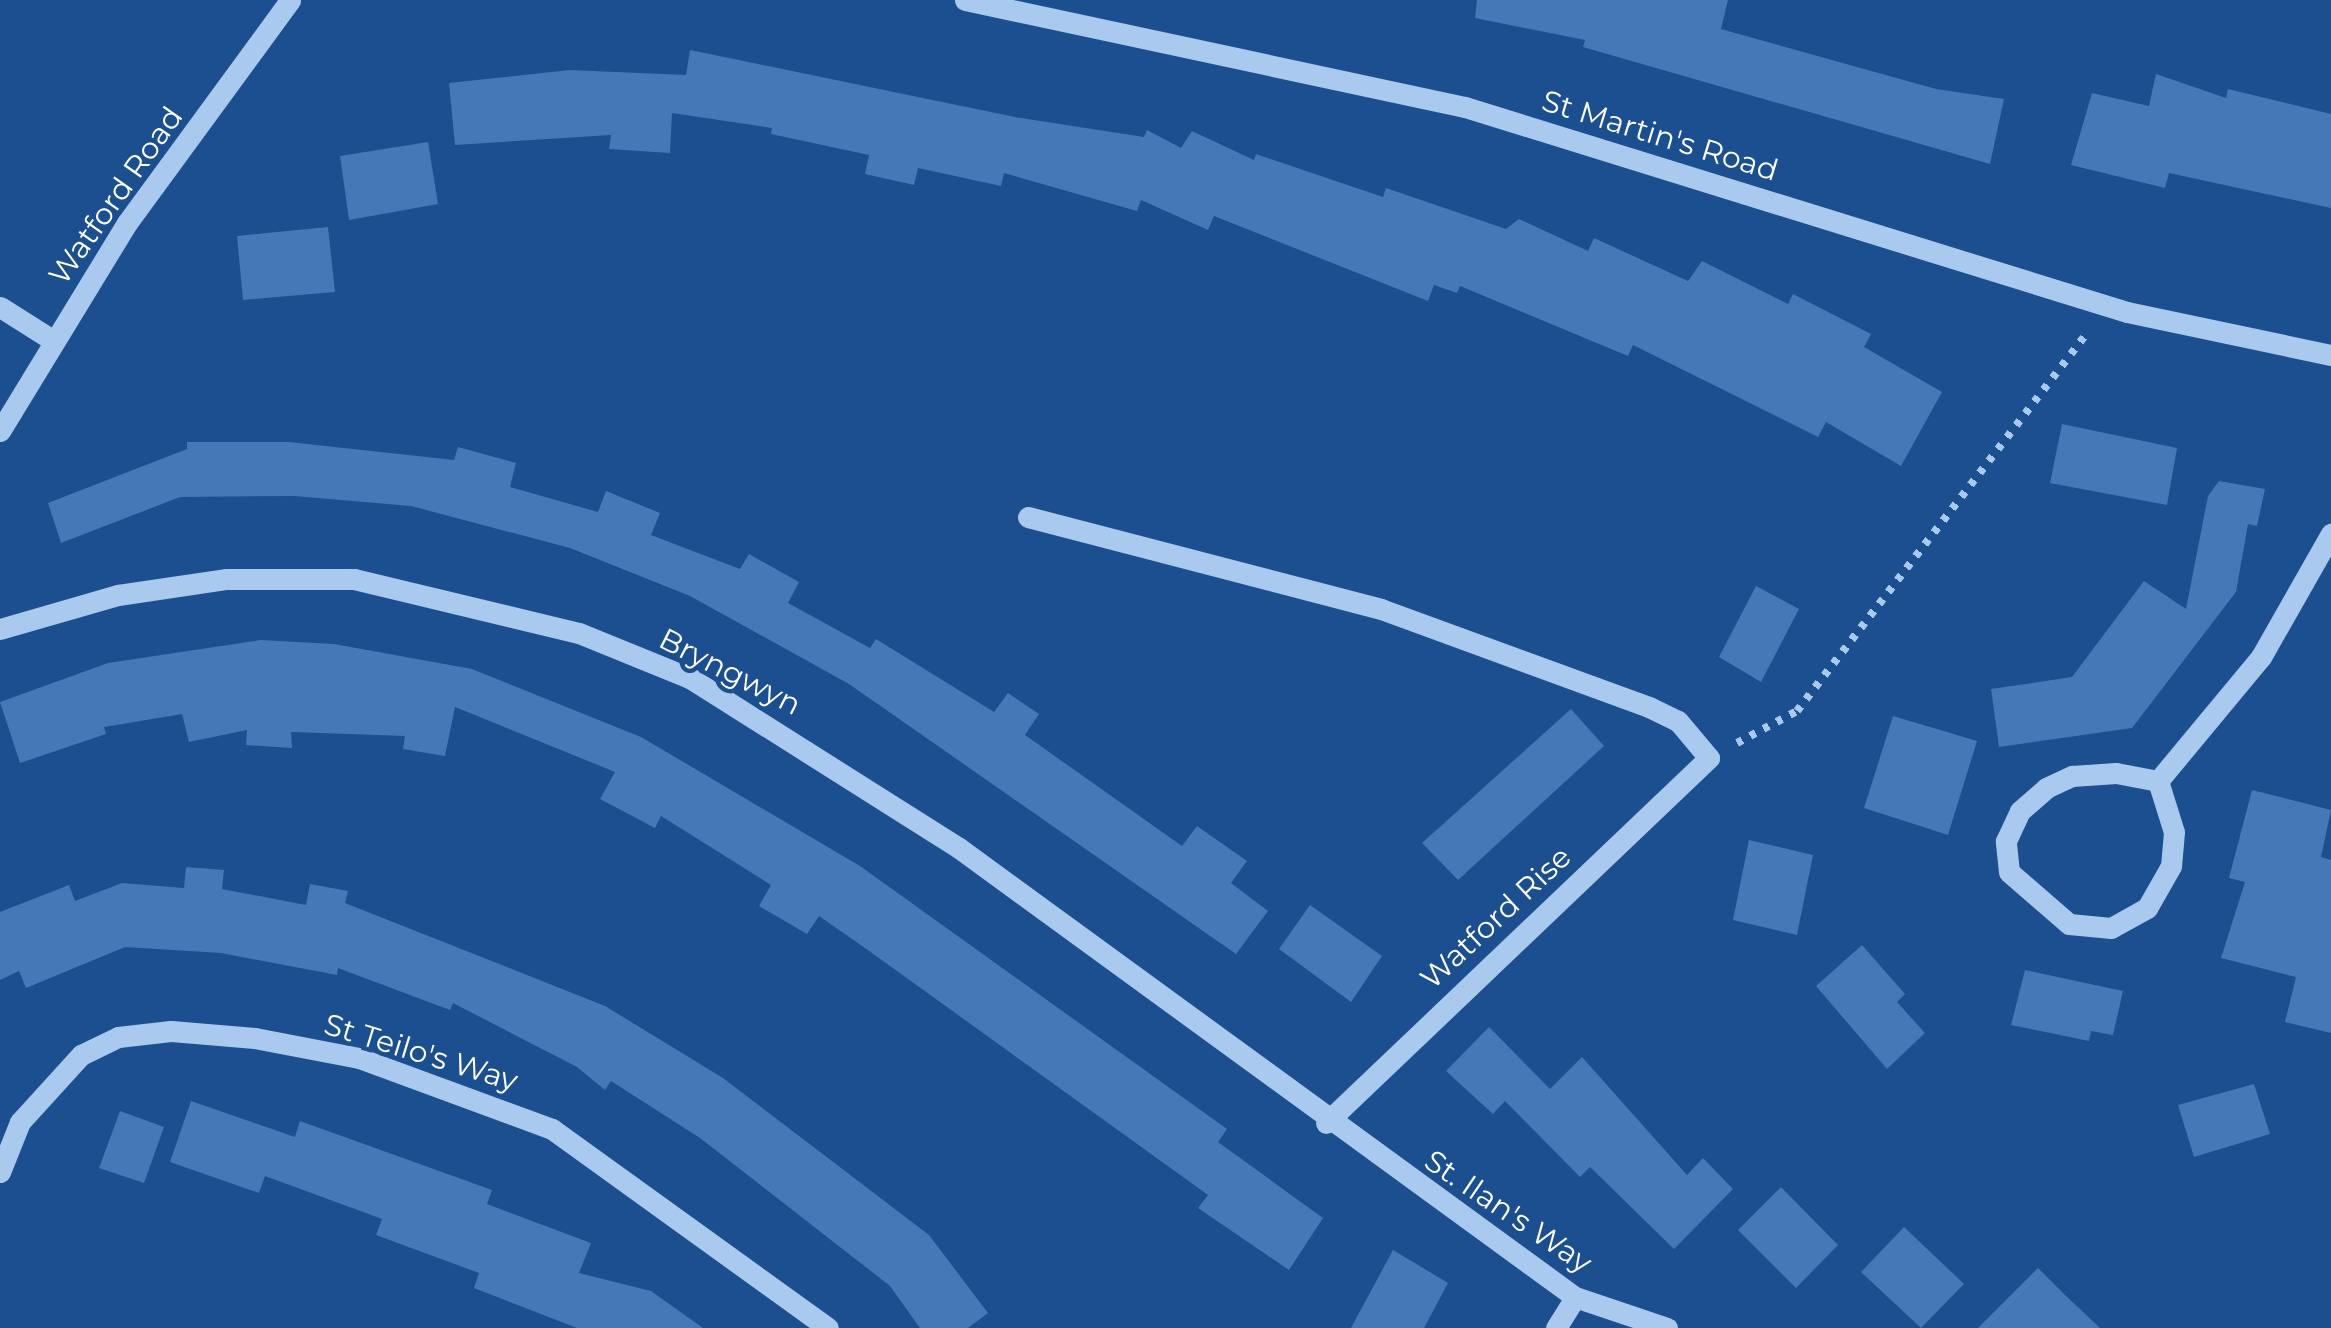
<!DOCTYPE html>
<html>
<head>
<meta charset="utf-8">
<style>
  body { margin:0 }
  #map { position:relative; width:2331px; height:1328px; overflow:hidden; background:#1b4f8f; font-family:Montserrat,sans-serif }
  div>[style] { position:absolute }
  .building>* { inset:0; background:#4478b7 }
  .path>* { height:8px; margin-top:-4px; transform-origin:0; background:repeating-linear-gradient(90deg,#a9c9ee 0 6px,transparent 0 15px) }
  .minor>* { height:21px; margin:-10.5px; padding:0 10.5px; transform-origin:10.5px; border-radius:10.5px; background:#a9c9ee }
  span { translate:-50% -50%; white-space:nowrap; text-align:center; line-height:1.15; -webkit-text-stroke:9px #1b4f8f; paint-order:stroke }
  .street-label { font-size:30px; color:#fff }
</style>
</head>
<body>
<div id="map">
  <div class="building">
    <i style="clip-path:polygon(1477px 0,1728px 0,1721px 29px,1936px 89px,2004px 99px,1990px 164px,1583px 47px,1585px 40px,1475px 18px)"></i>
    <i style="clip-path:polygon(690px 50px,1015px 117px,1144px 137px,1147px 130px,1181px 148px,1192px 131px,1254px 160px,1256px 154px,1383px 197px,1386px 188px,1506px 229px,1519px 219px,1588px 251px,1594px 238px,1688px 281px,1702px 261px,1788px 304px,1793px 294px,1871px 334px,1864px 347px,1942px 392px,1901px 466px,1826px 422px,1818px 437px,1633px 345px,1628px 356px,1460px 286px,1457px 293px,1434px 285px,1428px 301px,1214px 216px,1208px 230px,1141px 200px,1137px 211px,1004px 173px,1001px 186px,918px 168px,914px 185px,865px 174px,869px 155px,771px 134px,772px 128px,672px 113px,670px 153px,609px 149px,611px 135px,455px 145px,449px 83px,570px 70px,686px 75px)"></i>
    <i style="clip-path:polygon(2156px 74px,2226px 98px,2228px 89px,2331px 114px,2331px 208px,2169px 173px,2165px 188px,2071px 165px,2092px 93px,2149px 106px)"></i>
    <i style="clip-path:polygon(428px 142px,438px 204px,349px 220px,340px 156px)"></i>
    <i style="clip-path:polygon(328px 227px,335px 292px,243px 300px,237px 236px)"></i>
    <i style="clip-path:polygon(2062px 424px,2177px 448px,2167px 505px,2050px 483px)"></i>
    <i style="clip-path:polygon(187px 442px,289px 442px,454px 460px,458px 447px,516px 463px,510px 487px,598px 512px,606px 491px,660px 513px,651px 535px,740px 569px,749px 554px,799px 582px,788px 603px,870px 648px,876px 639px,994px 712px,1008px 693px,1039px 714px,1025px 735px,1182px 846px,1197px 826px,1247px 861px,1231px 883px,1268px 911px,1236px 954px,849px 684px,690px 596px,570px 548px,411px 506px,294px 496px,180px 497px,61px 543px,48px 503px,187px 449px)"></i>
    <i style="clip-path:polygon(2219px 481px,2265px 489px,2257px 526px,2248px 524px,2236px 592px,2132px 728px,1999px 747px,1991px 689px,2072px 677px,2144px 581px,2186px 609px,2208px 496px)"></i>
    <i style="clip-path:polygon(1756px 586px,1799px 609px,1761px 682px,1719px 657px)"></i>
    <i style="clip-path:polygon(261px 640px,334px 644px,472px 669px,641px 737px,860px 866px,1227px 1129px,1218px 1142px,1323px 1218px,1289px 1270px,1198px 1208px,1208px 1195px,865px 948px,819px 916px,807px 934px,759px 906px,771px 885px,661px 816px,655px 828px,600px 799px,615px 772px,455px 707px,445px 756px,403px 749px,405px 736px,291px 732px,292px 748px,246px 745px,247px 730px,189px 742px,182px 714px,104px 727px,106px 734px,20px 763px,0 702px,108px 663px)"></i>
    <i style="clip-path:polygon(1571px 709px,1604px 746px,1458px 880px,1422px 843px)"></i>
    <i style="clip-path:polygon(1893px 716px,1977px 741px,1948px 835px,1864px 808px)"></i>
    <i style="clip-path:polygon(2252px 790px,2331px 810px,2321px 857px,2331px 860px,2331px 1033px,2285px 1022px,2296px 977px,2221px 958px,2245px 882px,2229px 878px)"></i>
    <i style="clip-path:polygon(1749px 840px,1813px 855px,1797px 935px,1733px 920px)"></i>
    <i style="clip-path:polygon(186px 867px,224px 870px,222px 889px,306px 905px,310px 884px,348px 891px,345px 903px,605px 1006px,723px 1078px,929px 1235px,988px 1313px,968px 1328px,920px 1328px,890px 1286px,700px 1138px,611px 1081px,605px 1090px,577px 1067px,453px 1003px,450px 1010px,338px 968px,337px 975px,221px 953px,125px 947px,26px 988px,19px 971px,0 980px,0 912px,69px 885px,75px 901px,122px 883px,184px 888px)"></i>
    <i style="clip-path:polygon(1310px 905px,1382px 956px,1351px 1002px,1279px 949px)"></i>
    <i style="clip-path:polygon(1862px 945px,1905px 994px,1897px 1002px,1925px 1033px,1887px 1069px,1816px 986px)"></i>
    <i style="clip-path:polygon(2025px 970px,2123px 991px,2113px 1035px,2091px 1031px,2089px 1041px,2011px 1025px)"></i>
    <i style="clip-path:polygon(1489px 1027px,1550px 1089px,1582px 1057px,1687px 1175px,1703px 1158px,1733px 1189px,1674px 1249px,1590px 1167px,1580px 1177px,1505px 1101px,1493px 1114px,1446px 1071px)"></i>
    <i style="clip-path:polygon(2254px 1084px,2270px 1134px,2194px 1157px,2178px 1105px)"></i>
    <i style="clip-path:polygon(191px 1101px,295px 1137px,300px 1121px,492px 1190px,487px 1204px,591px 1243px,579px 1273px,651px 1291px,703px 1328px,577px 1328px,474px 1288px,479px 1273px,376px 1235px,382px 1219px,265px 1176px,259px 1193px,170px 1162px)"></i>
    <i style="clip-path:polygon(120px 1111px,164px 1127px,144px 1183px,99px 1168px)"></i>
    <i style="clip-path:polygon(1781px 1187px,1838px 1245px,1796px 1288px,1738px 1230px)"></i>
    <i style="clip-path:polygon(1904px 1227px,1964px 1284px,1921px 1328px,1861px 1272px)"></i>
    <i style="clip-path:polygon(1393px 1250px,1448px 1283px,1424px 1328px,1351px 1328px)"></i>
    <i style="clip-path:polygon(2038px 1268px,2065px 1295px,2100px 1328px,1978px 1328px)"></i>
  </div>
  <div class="path">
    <i style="left:1737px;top:743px;width:68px;rotate:-28.1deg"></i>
    <i style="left:1797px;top:711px;width:475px;rotate:-52.5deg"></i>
  </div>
  <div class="minor">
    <i style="left:965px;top:0;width:511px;rotate:12.08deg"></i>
    <i style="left:1465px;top:107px;width:693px;rotate:17.21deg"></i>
    <i style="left:2127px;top:312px;width:208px;rotate:11.9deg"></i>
    <i style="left:0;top:307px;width:64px;rotate:32.2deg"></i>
    <i style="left:0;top:431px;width:244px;rotate:-58.6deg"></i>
    <i style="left:127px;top:223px;width:276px;rotate:-53.8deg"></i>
    <i style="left:1028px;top:517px;width:365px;rotate:14.6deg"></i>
    <i style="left:1381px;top:609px;width:285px;rotate:20.1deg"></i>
    <i style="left:1649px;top:707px;width:32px;rotate:26deg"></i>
    <i style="left:1678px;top:721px;width:48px;rotate:50deg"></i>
    <i style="left:1709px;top:758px;width:529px;rotate:136.38deg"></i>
    <i style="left:0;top:629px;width:123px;rotate:-16.1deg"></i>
    <i style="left:118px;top:595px;width:110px;rotate:-8.4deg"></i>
    <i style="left:227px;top:579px;width:127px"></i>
    <i style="left:354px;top:579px;width:231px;rotate:13.5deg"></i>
    <i style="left:579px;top:633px;width:120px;rotate:22.1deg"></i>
    <i style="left:690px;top:678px;width:318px;rotate:32.3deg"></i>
    <i style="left:959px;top:848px;width:762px;rotate:36.09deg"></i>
    <i style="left:1575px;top:1297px;width:97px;rotate:18.6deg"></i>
    <i style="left:2116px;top:773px;width:43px;rotate:10.8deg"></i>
    <i style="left:2158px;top:781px;width:53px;rotate:72.6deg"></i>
    <i style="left:2174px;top:832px;width:34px;rotate:95deg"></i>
    <i style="left:2171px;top:866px;width:48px;rotate:119.7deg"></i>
    <i style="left:2147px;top:908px;width:41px;rotate:150.9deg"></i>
    <i style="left:2111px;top:928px;width:42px;rotate:-174.6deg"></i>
    <i style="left:2069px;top:924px;width:79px;rotate:-139.1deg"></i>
    <i style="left:2009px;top:872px;width:31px;rotate:-96deg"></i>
    <i style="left:2006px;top:841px;width:33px;rotate:-65deg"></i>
    <i style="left:2020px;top:811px;width:35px;rotate:-41deg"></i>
    <i style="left:2046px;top:788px;width:29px;rotate:-25deg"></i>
    <i style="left:2072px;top:776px;width:44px;rotate:-3.9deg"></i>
    <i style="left:2158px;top:781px;width:161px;rotate:-50.3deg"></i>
    <i style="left:2261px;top:657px;width:142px;rotate:-60.4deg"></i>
    <i style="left:0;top:1172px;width:54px;rotate:-68.2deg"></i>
    <i style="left:20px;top:1122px;width:91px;rotate:-47.7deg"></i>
    <i style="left:81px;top:1055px;width:41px;rotate:-25.9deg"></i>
    <i style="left:118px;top:1037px;width:53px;rotate:-6.5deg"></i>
    <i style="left:171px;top:1031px;width:84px;rotate:4.8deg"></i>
    <i style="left:255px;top:1038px;width:106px;rotate:10.9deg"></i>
    <i style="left:359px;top:1058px;width:206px;rotate:20.2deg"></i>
    <i style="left:552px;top:1129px;width:340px;rotate:35.8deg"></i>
    <i style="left:1556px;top:1328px;width:36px;rotate:-58deg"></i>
  </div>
  <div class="street-label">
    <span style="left:1660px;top:136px;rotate:17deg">St Martin's Road</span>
    <span style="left:116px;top:196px;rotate:-55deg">Watford Road</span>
    <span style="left:730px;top:672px;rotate:27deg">Bryngwyn</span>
    <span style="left:1496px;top:918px;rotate:-43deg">Watford Rise</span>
    <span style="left:421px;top:1053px;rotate:17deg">St Teilo's Way</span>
    <span style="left:1508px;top:1212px;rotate:34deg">St. Ilan's Way</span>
  </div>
</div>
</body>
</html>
